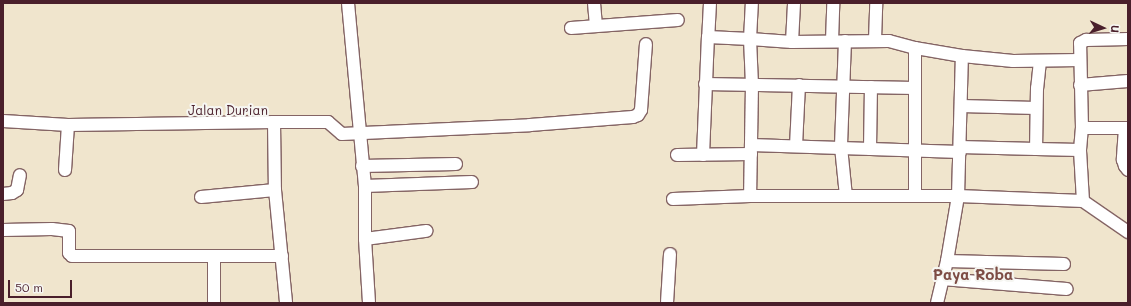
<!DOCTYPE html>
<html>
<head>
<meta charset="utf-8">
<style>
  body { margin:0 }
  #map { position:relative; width:1131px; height:306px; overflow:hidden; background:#f0e5cd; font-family:Mali,sans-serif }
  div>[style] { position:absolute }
  .roads { filter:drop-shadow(1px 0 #846464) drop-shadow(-1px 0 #846464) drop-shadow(0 1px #846464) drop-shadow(0 -1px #846464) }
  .minor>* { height:12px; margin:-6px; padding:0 6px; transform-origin:6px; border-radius:6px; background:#fff }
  span { translate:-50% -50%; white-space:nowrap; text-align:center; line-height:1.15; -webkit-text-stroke:4px #f6f6f2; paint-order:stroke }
  .street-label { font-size:13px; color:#4a1f2b }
  .quarter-label { font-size:15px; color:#7d4c44; font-weight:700 }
  .frame { position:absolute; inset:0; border:4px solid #4a1f2b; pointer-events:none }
  .north { position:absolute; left:1083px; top:8px; width:40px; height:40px; -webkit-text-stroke:3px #f6f6f2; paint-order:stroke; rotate:94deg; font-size:11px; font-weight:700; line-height:16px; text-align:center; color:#4a1f2b }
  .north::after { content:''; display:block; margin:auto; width:14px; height:18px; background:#4a1f2b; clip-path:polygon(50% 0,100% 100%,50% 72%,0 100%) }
  .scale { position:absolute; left:8px; top:280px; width:64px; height:18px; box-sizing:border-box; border:2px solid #4a1f2b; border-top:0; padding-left:5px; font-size:12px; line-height:14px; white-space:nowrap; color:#4a1f2b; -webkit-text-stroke:3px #f6f6f2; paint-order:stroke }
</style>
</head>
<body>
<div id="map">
  <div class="roads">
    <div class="minor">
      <i style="left:348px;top:3px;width:184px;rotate:84.7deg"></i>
      <i style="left:365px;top:186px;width:53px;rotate:90deg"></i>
      <i style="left:365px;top:239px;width:64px;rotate:86.4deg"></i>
      <i style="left:594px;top:3px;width:23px;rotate:85deg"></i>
      <i style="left:710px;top:3px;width:34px;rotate:93deg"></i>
      <i style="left:708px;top:37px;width:42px;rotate:2.7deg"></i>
      <i style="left:750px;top:39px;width:36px;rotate:-87deg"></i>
      <i style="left:571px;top:28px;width:107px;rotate:-4.3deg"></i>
      <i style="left:875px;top:40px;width:37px;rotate:-88deg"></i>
      <i style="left:832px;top:41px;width:38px;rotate:-88deg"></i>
      <i style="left:845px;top:41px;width:106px;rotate:92.2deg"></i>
      <i style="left:841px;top:147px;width:49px;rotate:84.2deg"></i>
      <i style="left:792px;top:42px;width:39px;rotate:-87deg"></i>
      <i style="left:1080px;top:60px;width:67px;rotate:179.1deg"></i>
      <i style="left:1013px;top:61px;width:51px;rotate:-174.4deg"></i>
      <i style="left:962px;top:56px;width:48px;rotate:-170.3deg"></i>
      <i style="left:915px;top:48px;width:27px;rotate:-165deg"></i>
      <i style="left:889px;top:41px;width:97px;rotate:179.4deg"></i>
      <i style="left:792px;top:42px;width:42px;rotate:-175.9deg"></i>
      <i style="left:750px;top:39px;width:46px;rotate:87.5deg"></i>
      <i style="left:752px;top:85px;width:111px;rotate:91deg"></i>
      <i style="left:750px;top:196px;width:208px"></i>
      <i style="left:958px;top:196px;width:125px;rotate:2.3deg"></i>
      <i style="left:1083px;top:201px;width:55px;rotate:34.6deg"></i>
      <i style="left:1040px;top:61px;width:27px;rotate:96deg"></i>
      <i style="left:1037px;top:88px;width:61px;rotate:90.9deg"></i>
      <i style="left:1036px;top:149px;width:44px;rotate:1.3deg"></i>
      <i style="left:705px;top:84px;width:210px;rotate:1.1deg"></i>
      <i style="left:1080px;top:85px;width:48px;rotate:-4.8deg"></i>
      <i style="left:961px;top:106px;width:75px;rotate:1.5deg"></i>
      <i style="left:3px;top:121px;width:65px;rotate:3.5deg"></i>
      <i style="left:68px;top:125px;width:206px;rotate:-0.8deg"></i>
      <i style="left:274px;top:122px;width:68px;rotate:89.2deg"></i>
      <i style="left:275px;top:190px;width:114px;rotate:84.4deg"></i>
      <i style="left:274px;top:122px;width:54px"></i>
      <i style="left:328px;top:122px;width:18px;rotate:41deg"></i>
      <i style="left:342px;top:134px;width:188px;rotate:-2.7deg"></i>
      <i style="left:530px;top:125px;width:103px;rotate:-4.4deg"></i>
      <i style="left:633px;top:117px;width:5px;rotate:-22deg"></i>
      <i style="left:638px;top:115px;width:6px;rotate:-59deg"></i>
      <i style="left:641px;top:110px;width:66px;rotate:-85.7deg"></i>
      <i style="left:1082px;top:128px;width:46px"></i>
      <i style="left:1125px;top:128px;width:32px;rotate:94deg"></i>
      <i style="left:1123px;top:160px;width:6px;rotate:72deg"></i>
      <i style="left:1125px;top:166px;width:5px;rotate:53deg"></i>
      <i style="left:751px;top:145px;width:209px;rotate:1.9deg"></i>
      <i style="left:796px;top:146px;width:61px;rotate:-87.2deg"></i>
      <i style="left:960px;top:147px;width:76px;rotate:1.5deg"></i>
      <i style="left:870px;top:149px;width:62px;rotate:-89.1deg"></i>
      <i style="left:677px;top:155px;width:74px;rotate:-0.8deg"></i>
      <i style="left:703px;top:155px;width:118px;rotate:-87.6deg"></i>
      <i style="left:362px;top:166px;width:94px;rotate:-1.2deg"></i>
      <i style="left:65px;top:170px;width:45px;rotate:-86.2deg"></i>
      <i style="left:365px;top:186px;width:107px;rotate:-2.1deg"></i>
      <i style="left:3px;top:194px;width:9px;rotate:-6deg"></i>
      <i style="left:12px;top:193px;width:6px;rotate:-31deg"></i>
      <i style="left:17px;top:190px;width:15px;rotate:-79deg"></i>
      <i style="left:915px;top:196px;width:148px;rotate:-90deg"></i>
      <i style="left:201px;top:197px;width:74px;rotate:-5.4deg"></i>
      <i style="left:673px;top:199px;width:77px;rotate:-2.2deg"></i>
      <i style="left:1083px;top:201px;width:51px;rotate:-93.4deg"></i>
      <i style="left:1080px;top:150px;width:22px;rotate:-85deg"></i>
      <i style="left:1082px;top:128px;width:85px;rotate:-91.3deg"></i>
      <i style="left:1080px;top:43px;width:7px;rotate:-27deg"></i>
      <i style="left:1086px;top:40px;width:42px;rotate:-1.4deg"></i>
      <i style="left:3px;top:230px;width:49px;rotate:-1.2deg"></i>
      <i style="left:52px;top:229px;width:17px;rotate:7deg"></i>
      <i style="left:69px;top:231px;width:22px;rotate:90deg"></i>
      <i style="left:69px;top:253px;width:4px;rotate:45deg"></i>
      <i style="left:72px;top:256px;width:210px"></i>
      <i style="left:365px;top:239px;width:62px;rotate:-7.5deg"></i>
      <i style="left:947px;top:261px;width:117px;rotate:1.5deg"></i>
      <i style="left:942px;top:279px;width:125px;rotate:4.6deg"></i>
      <i style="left:214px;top:303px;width:47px;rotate:-90deg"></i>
      <i style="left:667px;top:303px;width:49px;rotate:-86.5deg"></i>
      <i style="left:937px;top:303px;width:43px;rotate:-76.6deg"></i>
      <i style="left:947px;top:261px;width:66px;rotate:-80.4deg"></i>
      <i style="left:958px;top:196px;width:140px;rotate:-88.4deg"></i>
    </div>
  </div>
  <div class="street-label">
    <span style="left:228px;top:110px">Jalan Durian</span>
  </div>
  <div class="quarter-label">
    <span style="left:973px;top:275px">Paya Roba</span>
  </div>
  <div class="frame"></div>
  <div class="north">U</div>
  <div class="scale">50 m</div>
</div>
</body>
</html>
